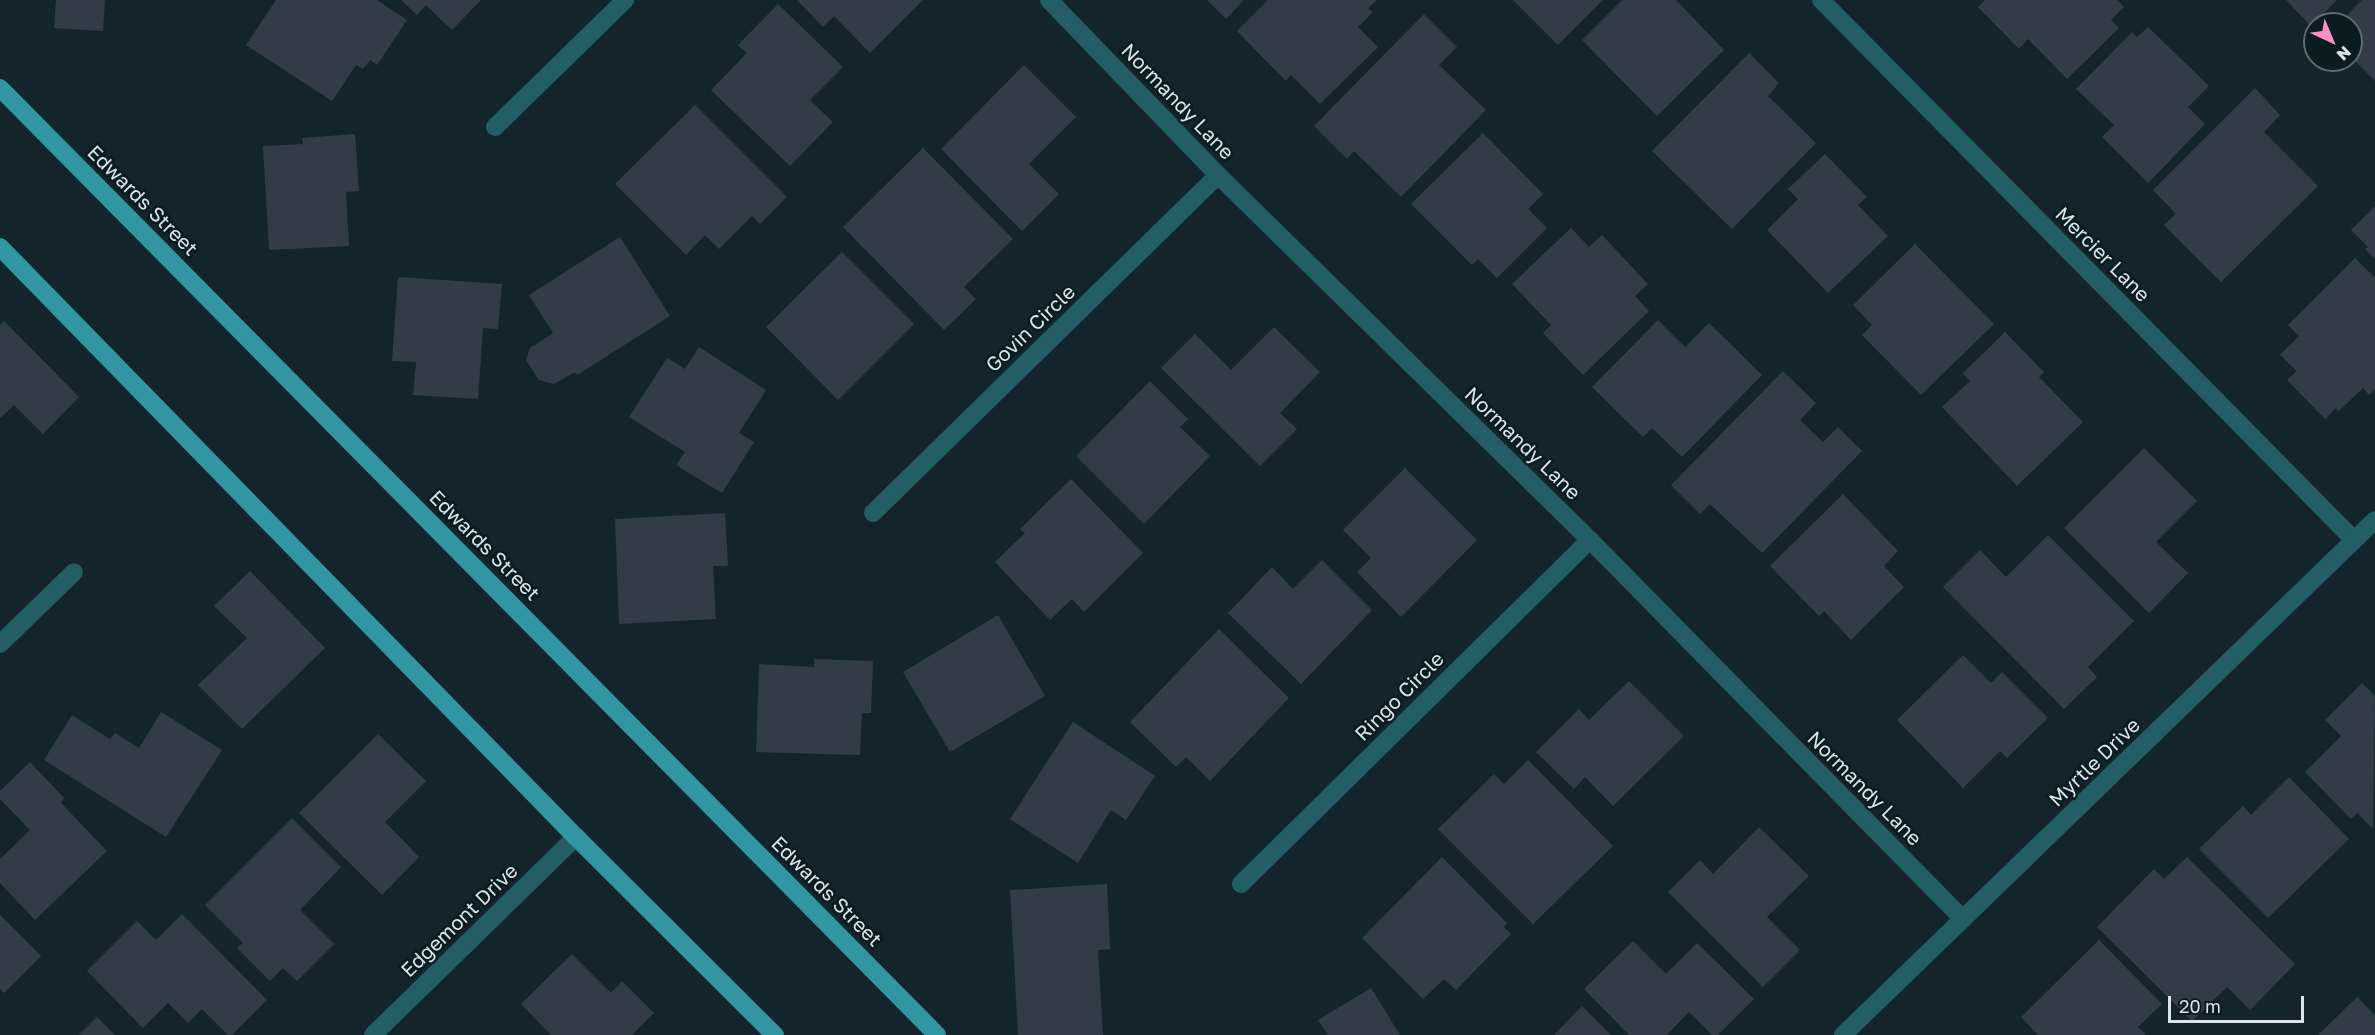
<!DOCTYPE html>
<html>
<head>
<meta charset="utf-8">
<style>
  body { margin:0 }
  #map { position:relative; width:2375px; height:1035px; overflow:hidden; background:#14242c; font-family:"Golos Text",sans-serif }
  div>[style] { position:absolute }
  .building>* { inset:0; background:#323c49 }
  .minor>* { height:18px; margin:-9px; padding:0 9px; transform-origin:9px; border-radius:9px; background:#235e65 }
  .major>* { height:18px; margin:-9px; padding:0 9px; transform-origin:9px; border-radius:9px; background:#3196a2 }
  span { translate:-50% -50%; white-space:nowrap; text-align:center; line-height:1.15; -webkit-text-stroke:5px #0b1b22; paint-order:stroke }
  .street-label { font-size:20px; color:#dbe5eb }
  .north { position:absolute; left:2303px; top:12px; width:60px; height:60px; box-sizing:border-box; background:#0b1b22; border:2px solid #5e6c72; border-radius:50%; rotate:136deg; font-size:16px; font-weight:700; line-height:24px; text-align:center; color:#dbe5eb }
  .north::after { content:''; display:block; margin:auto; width:21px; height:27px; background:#fa8fc8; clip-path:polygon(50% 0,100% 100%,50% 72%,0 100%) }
  .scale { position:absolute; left:2168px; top:996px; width:136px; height:27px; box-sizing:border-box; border:3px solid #dbe5eb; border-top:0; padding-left:8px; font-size:18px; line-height:21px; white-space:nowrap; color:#dbe5eb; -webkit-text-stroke:4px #0b1b22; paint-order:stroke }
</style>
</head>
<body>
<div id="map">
  <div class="building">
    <i style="clip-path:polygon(56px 0,105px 0,103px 31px,54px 28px)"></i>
    <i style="clip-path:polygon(276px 0,377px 0,407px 20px,377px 65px,370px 60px,363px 69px,356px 65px,332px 101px,246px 45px)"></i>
    <i style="clip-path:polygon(401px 0,481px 0,452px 30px,426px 5px,417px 15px)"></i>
    <i style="clip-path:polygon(797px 0,923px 0,870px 53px,834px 16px,823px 27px)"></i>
    <i style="clip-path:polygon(1207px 0,1244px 0,1226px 19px)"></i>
    <i style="clip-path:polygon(1268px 0,1377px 0,1368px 8px,1373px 12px,1358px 27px,1378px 47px,1320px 104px,1291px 75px,1286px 81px,1237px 31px)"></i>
    <i style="clip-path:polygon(1513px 0,1603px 0,1558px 45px)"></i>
    <i style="clip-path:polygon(1622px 0,1676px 0,1724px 50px,1657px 116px,1582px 40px)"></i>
    <i style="clip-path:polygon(1985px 0,2117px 0,2124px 7px,2111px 20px,2119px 28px,2067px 79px,2028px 39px,2019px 49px,1978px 7px)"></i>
    <i style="clip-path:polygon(2286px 0,2337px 0,2311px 26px)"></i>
    <i style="clip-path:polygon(2362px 0,2375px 0,2375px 81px,2351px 57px,2351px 24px,2338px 24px)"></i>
    <i style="clip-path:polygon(778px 4px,843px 67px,810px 100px,833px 122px,790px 166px,711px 90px,747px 53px,738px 45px)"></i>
    <i style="clip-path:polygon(1424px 14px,1457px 47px,1439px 65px,1486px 110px,1401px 197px,1354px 151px,1347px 159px,1314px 126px)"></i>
    <i style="clip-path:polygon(2148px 27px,2209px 86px,2188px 107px,2205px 124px,2148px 183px,2102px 137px,2114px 125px,2076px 89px,2132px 32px,2137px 37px)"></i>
    <i style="clip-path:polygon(1749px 53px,1779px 83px,1768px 96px,1816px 143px,1732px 229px,1652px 151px)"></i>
    <i style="clip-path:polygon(1024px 65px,1076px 117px,1029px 164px,1059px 194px,1022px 231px,941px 149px)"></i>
    <i style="clip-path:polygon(2255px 88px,2280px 115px,2264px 132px,2318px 186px,2221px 282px,2164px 225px,2176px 214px,2153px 190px)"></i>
    <i style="clip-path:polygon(695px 105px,787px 197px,760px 224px,752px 216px,719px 249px,705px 235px,686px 255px,615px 184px)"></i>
    <i style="clip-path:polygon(1483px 133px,1543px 194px,1528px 209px,1547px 228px,1497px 278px,1478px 259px,1472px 265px,1411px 204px)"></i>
    <i style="clip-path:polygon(355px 134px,359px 191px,346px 192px,349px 246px,269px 250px,263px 146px,303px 144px,302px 138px)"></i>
    <i style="clip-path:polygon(923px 148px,1013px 239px,964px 287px,976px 299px,944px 330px,843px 227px)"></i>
    <i style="clip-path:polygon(1825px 154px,1867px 197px,1858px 205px,1888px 236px,1828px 293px,1767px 230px,1798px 199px,1788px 189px)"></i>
    <i style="clip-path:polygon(2375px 206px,2375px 259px,2365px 249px,2368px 247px,2351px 230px)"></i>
    <i style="clip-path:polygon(1571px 228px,1589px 247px,1602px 235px,1648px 284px,1635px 296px,1649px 311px,1583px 375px,1543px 333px,1551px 325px,1512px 284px)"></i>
    <i style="clip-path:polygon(620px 237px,670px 316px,577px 375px,575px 372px,554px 384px,539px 380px,526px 360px,530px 348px,553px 333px,529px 295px)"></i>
    <i style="clip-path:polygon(1915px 244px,1994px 324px,1921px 395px,1862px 335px,1872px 325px,1853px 305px)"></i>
    <i style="clip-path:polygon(842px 252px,914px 324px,838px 400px,766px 327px)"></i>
    <i style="clip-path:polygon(2355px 258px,2375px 278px,2375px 389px,2369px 395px,2363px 388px,2339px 411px,2336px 408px,2325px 419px,2287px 380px,2297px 371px,2280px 355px,2299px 336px,2288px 325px)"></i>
    <i style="clip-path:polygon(398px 277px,502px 284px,498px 329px,483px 328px,478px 399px,413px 395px,416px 362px,392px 361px)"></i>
    <i style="clip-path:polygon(1658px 320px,1685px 347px,1709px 323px,1762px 375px,1682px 457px,1652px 428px,1643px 437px,1592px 387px)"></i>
    <i style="clip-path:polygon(4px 321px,79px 397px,43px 434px,14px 405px,0 418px,0 325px)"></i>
    <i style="clip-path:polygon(1274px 327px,1320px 372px,1280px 413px,1297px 429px,1260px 466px,1161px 368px,1195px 334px,1231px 370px)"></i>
    <i style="clip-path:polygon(2005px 332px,2044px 372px,2039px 377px,2083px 422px,2017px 486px,1942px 407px,1970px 381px,1963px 373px)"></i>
    <i style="clip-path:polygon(699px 347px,766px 390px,739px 433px,754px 442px,722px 493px,676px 465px,685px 452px,629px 417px,667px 358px,685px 369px)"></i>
    <i style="clip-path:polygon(1783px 371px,1816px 403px,1800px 420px,1823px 442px,1838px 427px,1862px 451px,1762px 553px,1710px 504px,1700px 514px,1671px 485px)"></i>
    <i style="clip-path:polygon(1150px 381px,1188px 419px,1180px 427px,1210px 456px,1144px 524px,1076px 456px)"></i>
    <i style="clip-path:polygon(2144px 448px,2197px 501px,2156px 542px,2188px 573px,2149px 613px,2064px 528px)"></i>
    <i style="clip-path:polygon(1405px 468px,1477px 540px,1401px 617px,1357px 572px,1371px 558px,1343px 530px)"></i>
    <i style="clip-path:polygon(1071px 479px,1143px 553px,1084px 612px,1072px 599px,1050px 620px,995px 562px,1025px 533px,1020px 529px)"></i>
    <i style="clip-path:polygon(1843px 494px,1898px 551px,1884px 566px,1904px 587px,1851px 640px,1824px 611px,1819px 616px,1770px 566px)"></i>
    <i style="clip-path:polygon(725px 513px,728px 566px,713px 566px,716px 619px,619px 624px,615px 519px)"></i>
    <i style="clip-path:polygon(2048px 535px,2134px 621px,2088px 667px,2097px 677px,2064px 709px,1943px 587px,1980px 550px,2006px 577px)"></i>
    <i style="clip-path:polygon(1322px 560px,1372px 610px,1301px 684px,1228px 613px,1272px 567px,1293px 589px)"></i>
    <i style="clip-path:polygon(250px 571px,325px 648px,242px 729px,198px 685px,247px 638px,214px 606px)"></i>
    <i style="clip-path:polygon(998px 615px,1045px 696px,950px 752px,903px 672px)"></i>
    <i style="clip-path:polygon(1219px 629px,1289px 698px,1210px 781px,1186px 757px,1176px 767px,1130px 722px)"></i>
    <i style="clip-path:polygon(1963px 655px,1991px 683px,2002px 672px,2048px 718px,2007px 758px,2000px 751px,1963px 788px,1897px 720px)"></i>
    <i style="clip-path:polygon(814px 659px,873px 661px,871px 713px,862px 713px,860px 755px,756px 752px,759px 664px,814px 667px)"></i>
    <i style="clip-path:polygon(1629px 681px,1684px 736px,1613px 806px,1585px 777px,1574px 789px,1536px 752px,1579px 709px,1589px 720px)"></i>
    <i style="clip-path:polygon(2362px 683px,2375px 696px,2373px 829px,2357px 813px,2351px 819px,2305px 772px,2341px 736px,2325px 720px)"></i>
    <i style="clip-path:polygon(161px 712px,222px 750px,166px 837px,44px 760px,72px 715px,110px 739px,115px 733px,139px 748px)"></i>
    <i style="clip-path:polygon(1073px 722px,1155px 776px,1126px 820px,1111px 810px,1078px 863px,1010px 819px)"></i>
    <i style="clip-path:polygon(378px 734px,426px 781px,385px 822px,419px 857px,382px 895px,299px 813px)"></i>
    <i style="clip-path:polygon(1528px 760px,1613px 846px,1533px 924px,1438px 829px,1494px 774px,1504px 784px)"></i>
    <i style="clip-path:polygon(30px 762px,64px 798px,61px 803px,107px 851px,35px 920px,0 883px,0 859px,30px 830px,0 799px,0 791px)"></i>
    <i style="clip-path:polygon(2289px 777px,2349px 839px,2268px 918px,2199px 849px,2243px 806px,2251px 815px)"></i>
    <i style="clip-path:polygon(292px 818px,341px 867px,300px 910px,334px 944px,297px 981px,283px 968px,270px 981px,237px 948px,243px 943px,205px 905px)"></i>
    <i style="clip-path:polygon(1759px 827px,1809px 876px,1767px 917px,1800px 950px,1763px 987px,1668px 892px,1700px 860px,1713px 874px)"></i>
    <i style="clip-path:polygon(1442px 857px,1507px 923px,1504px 927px,1511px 934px,1456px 990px,1444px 979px,1423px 999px,1362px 938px)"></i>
    <i style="clip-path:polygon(2187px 857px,2295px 964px,2250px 1010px,2227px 987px,2192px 1021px,2097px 927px,2154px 869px,2164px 879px)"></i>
    <i style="clip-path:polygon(1107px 884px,1110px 949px,1098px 950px,1103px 1035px,1018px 1035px,1010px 890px)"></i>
    <i style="clip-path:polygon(182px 914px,267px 1000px,232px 1035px,228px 1035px,202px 1009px,188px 1023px,168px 1003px,143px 1028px,87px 971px,137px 921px,156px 940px)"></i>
    <i style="clip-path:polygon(0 915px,41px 956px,4px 993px,0 989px)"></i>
    <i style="clip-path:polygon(2099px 940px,2162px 1004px,2138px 1027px,2146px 1035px,2038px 1035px,2021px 1017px)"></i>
    <i style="clip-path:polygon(1633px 941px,1666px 974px,1697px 943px,1754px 999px,1718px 1035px,1712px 1035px,1689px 1012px,1667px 1035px,1629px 1035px,1584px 989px)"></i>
    <i style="clip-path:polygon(572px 954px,611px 993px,622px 981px,654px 1013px,632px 1035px,551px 1035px,521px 1004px)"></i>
    <i style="clip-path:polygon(1371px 988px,1400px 1035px,1328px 1035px,1318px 1020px)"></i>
    <i style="clip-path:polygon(2357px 997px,2375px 1015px,2375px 1035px,2318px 1035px)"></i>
    <i style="clip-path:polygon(1582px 1006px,1611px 1035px,1554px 1035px)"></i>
    <i style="clip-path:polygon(97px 1017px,115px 1035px,79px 1035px)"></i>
  </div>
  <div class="minor">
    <i style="left:1049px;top:0;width:243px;rotate:46deg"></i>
    <i style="left:1218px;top:175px;width:521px;rotate:44.46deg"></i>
    <i style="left:1590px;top:540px;width:532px;rotate:45.46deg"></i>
    <i style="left:1821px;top:0;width:759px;rotate:45.37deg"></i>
    <i style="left:495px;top:127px;width:182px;rotate:-44.3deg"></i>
    <i style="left:873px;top:513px;width:483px;rotate:-44.4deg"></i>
    <i style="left:0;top:644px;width:103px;rotate:-44.2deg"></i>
    <i style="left:1241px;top:884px;width:490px;rotate:-44.6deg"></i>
    <i style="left:373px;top:1035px;width:284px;rotate:-44.3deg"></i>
    <i style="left:1843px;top:1035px;width:740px;rotate:-44.07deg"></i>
  </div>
  <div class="major">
    <i style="left:0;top:88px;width:1332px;rotate:45.3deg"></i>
    <i style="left:0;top:247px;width:825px;rotate:45.69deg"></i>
    <i style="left:576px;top:837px;width:281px;rotate:44.9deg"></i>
  </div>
  <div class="street-label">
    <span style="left:1178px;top:101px;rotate:46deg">Normandy Lane</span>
    <span style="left:143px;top:200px;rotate:45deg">Edwards Street</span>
    <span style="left:2103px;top:254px;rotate:45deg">Mercier Lane</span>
    <span style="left:1030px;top:328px;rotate:-44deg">Govin Circle</span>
    <span style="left:1523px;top:443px;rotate:44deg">Normandy Lane</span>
    <span style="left:485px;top:545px;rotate:45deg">Edwards Street</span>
    <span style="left:1399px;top:696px;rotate:-45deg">Ringo Circle</span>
    <span style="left:2094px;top:762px;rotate:-44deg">Myrtle Drive</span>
    <span style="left:1865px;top:788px;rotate:45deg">Normandy Lane</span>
    <span style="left:827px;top:891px;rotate:45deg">Edwards Street</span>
    <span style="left:459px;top:920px;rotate:-44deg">Edgemont Drive</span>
  </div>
  <div class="north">N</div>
  <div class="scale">20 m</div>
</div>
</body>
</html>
